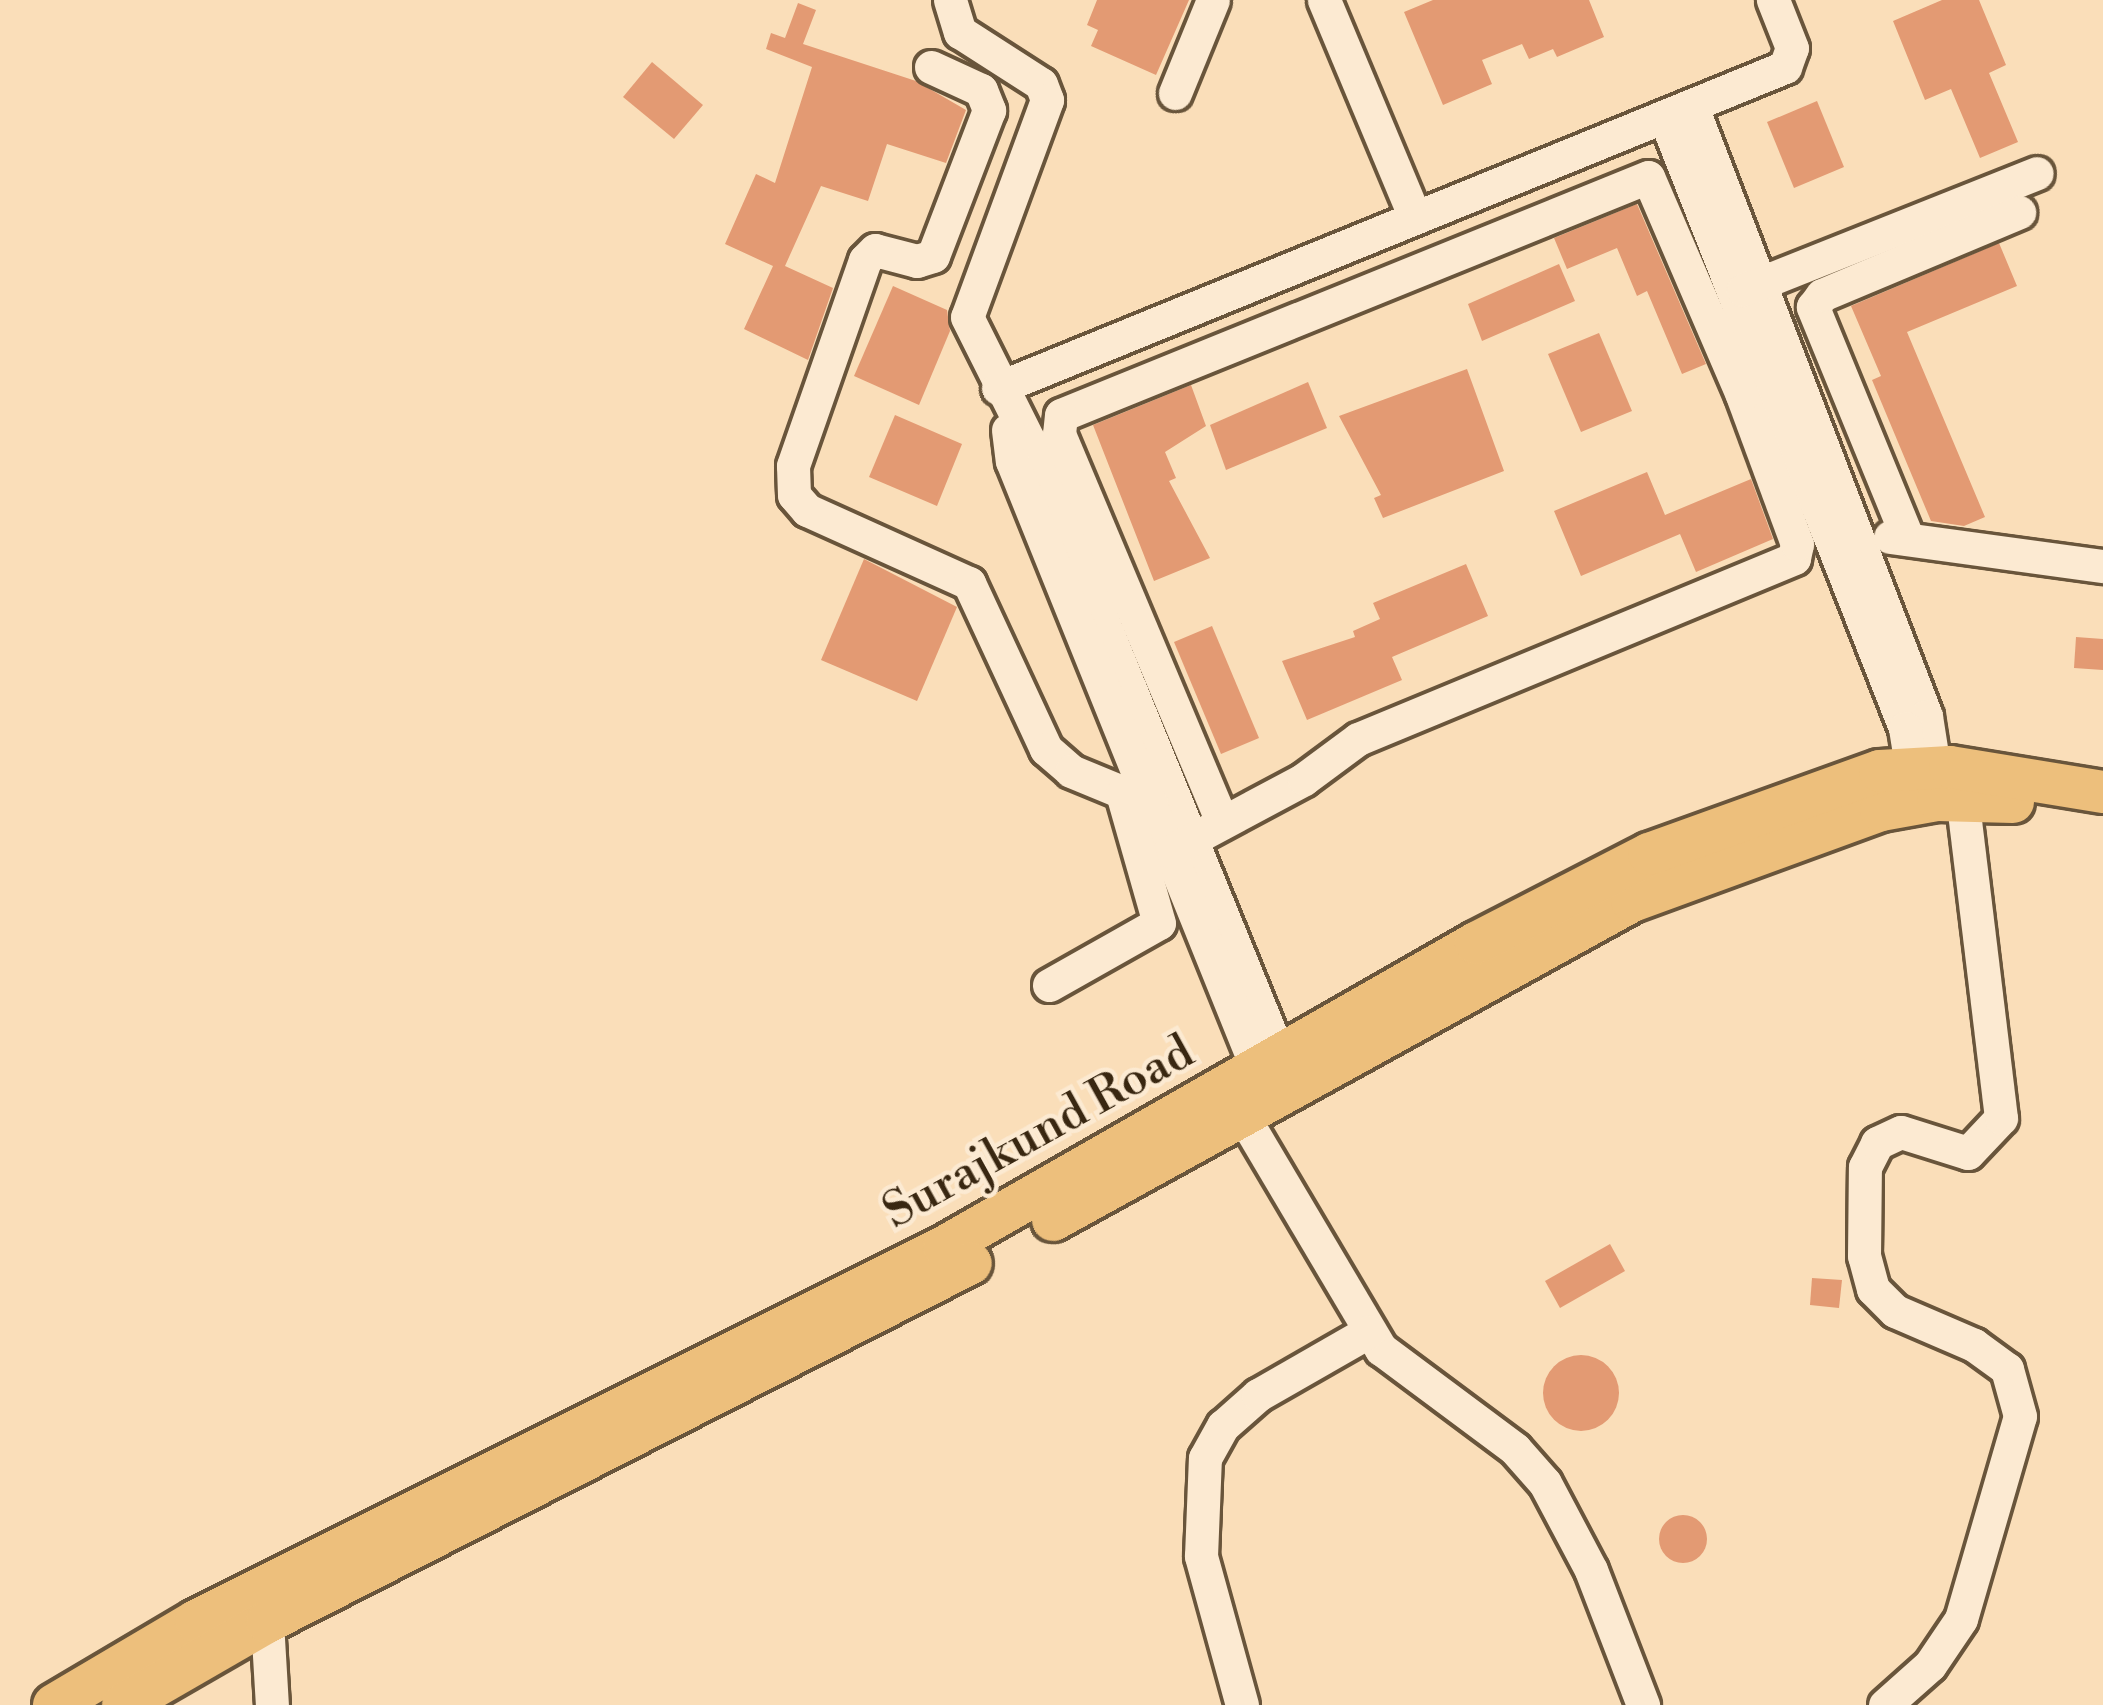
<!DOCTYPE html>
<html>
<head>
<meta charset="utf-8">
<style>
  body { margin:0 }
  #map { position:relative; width:2103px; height:1705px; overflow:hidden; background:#fadeb9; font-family:"Libre Bodoni",serif }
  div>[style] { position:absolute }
  .building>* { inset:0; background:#e39a73 }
  .round { border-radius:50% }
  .roads { filter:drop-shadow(3px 0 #69553b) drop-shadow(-3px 0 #69553b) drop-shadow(0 3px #69553b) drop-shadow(0 -3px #69553b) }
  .minor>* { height:33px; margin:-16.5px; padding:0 16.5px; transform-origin:16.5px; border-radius:16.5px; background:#fcead2 }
  .major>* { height:42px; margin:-21px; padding:0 21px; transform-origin:21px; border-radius:21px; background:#edbf7c }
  span { translate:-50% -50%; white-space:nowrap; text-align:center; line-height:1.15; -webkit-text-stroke:9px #fcead2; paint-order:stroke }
  .street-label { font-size:48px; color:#392711 }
</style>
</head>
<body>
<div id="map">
  <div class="building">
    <i style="clip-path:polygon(1097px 0,1189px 0,1156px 75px,1091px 46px,1098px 30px,1087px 25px)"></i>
    <i style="clip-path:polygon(1433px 0,1589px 0,1604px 37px,1557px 57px,1553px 49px,1529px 59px,1522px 44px,1482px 60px,1492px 84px,1443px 105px,1404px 12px)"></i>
    <i style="clip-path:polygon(1942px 0,1979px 0,2006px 65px,1989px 73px,2018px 142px,1980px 158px,1951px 89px,1925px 100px,1893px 21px)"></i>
    <i style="clip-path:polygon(798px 3px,816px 10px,803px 44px,916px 81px,966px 110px,946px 163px,887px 144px,868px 201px,821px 186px,785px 266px,833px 288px,808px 360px,744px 329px,773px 266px,725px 244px,756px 174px,775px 183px,812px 67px,766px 49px,771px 33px,785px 38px)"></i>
    <i style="clip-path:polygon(652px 62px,703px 105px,674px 139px,623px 97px)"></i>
    <i style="clip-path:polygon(1817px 101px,1844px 167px,1794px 188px,1767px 122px)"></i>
    <i style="clip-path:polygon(1637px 204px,1706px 364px,1682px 374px,1647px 291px,1637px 296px,1617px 248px,1567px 269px,1554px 238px)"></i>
    <i style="clip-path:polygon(1999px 243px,2017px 286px,1907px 332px,1985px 517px,1964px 526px,1931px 521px,1872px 380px,1881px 376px,1851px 306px)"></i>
    <i style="clip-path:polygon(1559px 264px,1575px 301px,1482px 341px,1468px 304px)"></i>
    <i style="clip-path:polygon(893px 286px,947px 310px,950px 331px,919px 405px,854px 376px)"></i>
    <i style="clip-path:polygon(1599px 333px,1632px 411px,1581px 432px,1548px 354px)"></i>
    <i style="clip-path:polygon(1467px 369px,1504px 471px,1383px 518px,1374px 498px,1381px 495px,1339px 416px)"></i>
    <i style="clip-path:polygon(1308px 382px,1327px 428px,1226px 470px,1210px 425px)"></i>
    <i style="clip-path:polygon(1191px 385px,1206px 426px,1165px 452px,1176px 478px,1169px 481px,1210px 558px,1154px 581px,1093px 425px)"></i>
    <i style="clip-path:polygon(895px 415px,962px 444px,937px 506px,869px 477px)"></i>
    <i style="clip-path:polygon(1647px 472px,1665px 515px,1751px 479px,1773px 539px,1696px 572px,1680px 534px,1581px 576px,1554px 511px)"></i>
    <i style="clip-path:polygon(864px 559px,957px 607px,917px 701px,821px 660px)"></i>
    <i style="clip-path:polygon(1466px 564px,1488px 616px,1392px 657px,1402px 680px,1307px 720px,1282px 661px,1355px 637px,1353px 631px,1380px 619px,1373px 603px)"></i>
    <i style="clip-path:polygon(1212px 626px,1259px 738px,1221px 754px,1174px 642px)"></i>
    <i style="clip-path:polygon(2076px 637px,2103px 639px,2103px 670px,2074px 668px)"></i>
    <i style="clip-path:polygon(1610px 1244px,1625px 1271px,1560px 1308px,1545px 1281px)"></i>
    <i style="clip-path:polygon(1812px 1278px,1842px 1280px,1839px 1308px,1810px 1305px)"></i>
    <i class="round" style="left:1543px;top:1355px;width:76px;height:76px"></i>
    <i class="round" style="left:1659px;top:1515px;width:48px;height:48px"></i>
  </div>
  <div class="roads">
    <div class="minor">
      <i style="left:950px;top:0;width:34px;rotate:73deg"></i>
      <i style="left:960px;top:32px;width:96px;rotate:32.7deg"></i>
      <i style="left:1041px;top:84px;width:17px;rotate:69deg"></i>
      <i style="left:1047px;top:100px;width:231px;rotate:110.2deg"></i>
      <i style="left:967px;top:317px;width:139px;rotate:63.4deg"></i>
      <i style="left:1029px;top:441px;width:684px;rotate:67.83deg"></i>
      <i style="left:1324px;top:0;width:233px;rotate:67.3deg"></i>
      <i style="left:931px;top:67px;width:55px;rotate:24.7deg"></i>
      <i style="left:981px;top:90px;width:22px;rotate:68deg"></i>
      <i style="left:989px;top:110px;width:156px;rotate:111deg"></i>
      <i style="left:933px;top:256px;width:17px;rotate:163deg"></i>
      <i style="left:917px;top:261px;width:43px;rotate:-165.3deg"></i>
      <i style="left:875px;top:250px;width:14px;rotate:135deg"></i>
      <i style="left:865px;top:260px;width:218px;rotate:109.3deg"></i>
      <i style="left:793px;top:466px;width:29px;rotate:88deg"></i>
      <i style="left:794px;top:495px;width:20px;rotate:49deg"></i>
      <i style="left:807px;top:510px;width:178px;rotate:24.3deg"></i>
      <i style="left:969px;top:583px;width:183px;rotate:65.1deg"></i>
      <i style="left:1046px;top:749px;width:33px;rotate:41deg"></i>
      <i style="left:1071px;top:771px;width:87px;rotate:22.4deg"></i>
      <i style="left:1175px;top:93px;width:100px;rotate:-67.8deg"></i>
      <i style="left:1692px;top:107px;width:652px;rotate:68.98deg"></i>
      <i style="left:1926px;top:716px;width:78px;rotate:81.1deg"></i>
      <i style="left:1665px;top:118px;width:656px;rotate:68.52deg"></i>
      <i style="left:1905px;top:728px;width:45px;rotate:81deg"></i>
      <i style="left:1743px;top:290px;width:316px;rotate:-21.7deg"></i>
      <i style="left:998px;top:388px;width:850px;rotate:-22.19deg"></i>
      <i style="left:1785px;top:67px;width:20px;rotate:-70deg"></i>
      <i style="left:1792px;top:48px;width:52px;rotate:-111.6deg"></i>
      <i style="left:1008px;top:430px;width:31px;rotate:83deg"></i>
      <i style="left:1012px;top:461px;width:679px;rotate:68.04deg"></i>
      <i style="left:1890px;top:537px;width:215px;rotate:7.8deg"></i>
      <i style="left:1908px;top:539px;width:251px;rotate:-112.3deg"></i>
      <i style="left:1813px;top:307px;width:15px;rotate:-53deg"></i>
      <i style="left:1822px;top:295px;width:214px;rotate:-22.8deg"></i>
      <i style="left:1170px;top:851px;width:152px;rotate:-28.2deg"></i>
      <i style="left:1304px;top:779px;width:67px;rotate:-36.5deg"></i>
      <i style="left:1358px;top:739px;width:472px;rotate:-22.5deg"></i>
      <i style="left:1794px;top:558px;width:14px;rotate:-78deg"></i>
      <i style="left:1797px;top:544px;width:159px;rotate:-110.3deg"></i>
      <i style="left:1742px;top:395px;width:237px;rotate:-113.3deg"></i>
      <i style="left:1648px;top:177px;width:633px;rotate:157.93deg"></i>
      <i style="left:1061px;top:415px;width:19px;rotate:96deg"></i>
      <i style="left:1059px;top:434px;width:420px;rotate:67.2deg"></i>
      <i style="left:1049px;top:985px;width:126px;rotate:-29.4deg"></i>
      <i style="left:1159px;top:923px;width:135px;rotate:-105.9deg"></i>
      <i style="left:1243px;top:1116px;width:271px;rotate:59.4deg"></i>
      <i style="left:1381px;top:1349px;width:167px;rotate:36.7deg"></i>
      <i style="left:1515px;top:1449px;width:45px;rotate:48.6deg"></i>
      <i style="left:1545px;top:1483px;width:98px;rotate:62.1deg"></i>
      <i style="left:1591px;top:1570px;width:145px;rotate:68.9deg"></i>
      <i style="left:267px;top:1622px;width:83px;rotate:86.6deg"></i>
      <i style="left:1242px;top:1705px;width:155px;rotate:-105.4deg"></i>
      <i style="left:1201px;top:1556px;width:98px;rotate:-87.7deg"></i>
      <i style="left:1205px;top:1458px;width:37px;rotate:-61deg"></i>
      <i style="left:1223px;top:1426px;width:47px;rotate:-41.5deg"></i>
      <i style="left:1258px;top:1395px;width:127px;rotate:-29.8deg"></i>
      <i style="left:1885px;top:1705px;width:60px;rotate:-41.6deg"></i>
      <i style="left:1930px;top:1665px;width:55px;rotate:-56deg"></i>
      <i style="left:1961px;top:1619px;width:211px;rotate:-73.8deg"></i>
      <i style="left:2020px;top:1416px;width:49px;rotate:-105.5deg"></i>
      <i style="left:2007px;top:1369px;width:41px;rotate:-144deg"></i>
      <i style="left:1974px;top:1345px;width:86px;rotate:-156.7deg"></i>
      <i style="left:1895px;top:1311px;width:31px;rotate:-135deg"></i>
      <i style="left:1873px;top:1289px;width:34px;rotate:-105deg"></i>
      <i style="left:1864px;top:1256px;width:89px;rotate:-89.4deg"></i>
      <i style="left:1865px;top:1167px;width:27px;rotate:-63deg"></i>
      <i style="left:1877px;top:1143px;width:26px;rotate:-25deg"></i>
      <i style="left:1901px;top:1132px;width:70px;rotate:17.4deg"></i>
      <i style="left:1968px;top:1153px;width:48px;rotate:-46.7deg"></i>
      <i style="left:2001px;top:1118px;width:322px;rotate:-96.9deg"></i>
    </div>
    <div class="major">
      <i style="left:1053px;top:1220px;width:661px;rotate:-28.85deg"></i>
      <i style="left:1632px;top:901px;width:265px;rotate:-20.1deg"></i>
      <i style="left:1881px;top:810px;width:58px;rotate:-10deg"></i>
      <i style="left:1938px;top:800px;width:75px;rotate:1.5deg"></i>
      <i style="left:54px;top:1705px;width:165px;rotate:-30.6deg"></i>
      <i style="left:196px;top:1621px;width:836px;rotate:-26.57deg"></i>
      <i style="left:944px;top:1247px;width:613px;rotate:-29.74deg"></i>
      <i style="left:1476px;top:943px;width:195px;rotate:-27.2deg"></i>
      <i style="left:1649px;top:854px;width:245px;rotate:-19.8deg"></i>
      <i style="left:1880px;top:771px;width:70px;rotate:-3.3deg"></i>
      <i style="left:1950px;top:767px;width:155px;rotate:9.3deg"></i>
      <i style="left:123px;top:1705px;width:166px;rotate:-30deg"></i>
      <i style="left:267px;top:1622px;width:790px;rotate:-27.02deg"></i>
    </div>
  </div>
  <div class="street-label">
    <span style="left:1039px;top:1133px;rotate:-29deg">Surajkund Road</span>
  </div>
</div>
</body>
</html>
